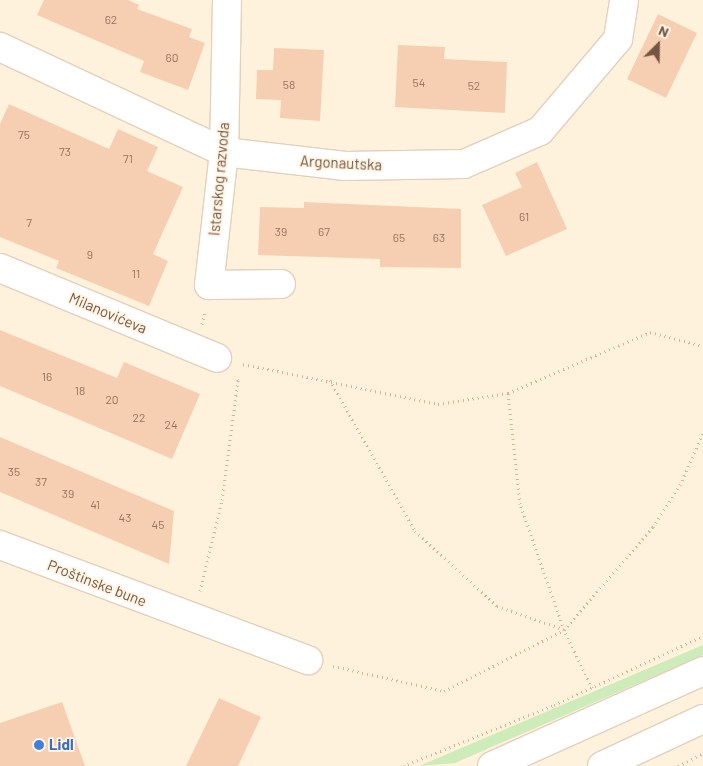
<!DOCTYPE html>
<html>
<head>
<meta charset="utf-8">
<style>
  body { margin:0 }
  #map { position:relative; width:703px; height:766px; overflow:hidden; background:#fef2dc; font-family:Barlow,sans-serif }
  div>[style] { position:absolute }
  .green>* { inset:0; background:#cdecba }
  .building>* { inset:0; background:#f6ceb1 }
  .path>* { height:3px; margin-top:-1.5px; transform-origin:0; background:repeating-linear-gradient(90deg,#dab295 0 1px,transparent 0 5px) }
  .roads { filter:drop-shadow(1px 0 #e4cfbb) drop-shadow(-1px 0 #e4cfbb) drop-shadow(0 1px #e4cfbb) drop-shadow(0 -1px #e4cfbb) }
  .street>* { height:28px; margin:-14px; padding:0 14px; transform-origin:14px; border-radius:14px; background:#fff }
  .secondary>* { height:28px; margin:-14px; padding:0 14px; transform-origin:14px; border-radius:14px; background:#fff }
  .dots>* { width:14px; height:14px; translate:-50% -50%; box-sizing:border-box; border:2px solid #fff5e4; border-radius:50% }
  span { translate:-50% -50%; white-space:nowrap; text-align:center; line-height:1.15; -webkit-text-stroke:4px #fff5e4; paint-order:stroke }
  .number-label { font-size:12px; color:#95745e }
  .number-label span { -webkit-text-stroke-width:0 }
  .street-label { font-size:15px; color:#755643 }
  .shop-label { font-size:15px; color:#366cbe; font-weight:700 }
  .left { translate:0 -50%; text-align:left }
  .north { position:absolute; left:633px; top:20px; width:50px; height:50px; -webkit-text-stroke:4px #fff5e4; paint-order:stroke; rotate:23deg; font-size:14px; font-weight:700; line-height:20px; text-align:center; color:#755643 }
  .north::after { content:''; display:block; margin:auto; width:18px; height:22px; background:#755643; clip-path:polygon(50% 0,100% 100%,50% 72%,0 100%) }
</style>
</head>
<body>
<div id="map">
  <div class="green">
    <i style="clip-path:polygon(703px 645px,703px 655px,455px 763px,419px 766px)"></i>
  </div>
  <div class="building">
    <i style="clip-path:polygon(44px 0,128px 0,139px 5px,137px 9px,192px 29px,189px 37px,205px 43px,188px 90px,140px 72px,144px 61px,37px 15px)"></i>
    <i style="clip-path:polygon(658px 14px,697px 33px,666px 98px,627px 79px)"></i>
    <i style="clip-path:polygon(398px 45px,445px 47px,444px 59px,507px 62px,505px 113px,395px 107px)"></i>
    <i style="clip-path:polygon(274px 48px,324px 50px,320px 121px,280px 118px,281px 100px,256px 99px,257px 70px,273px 70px)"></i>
    <i style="clip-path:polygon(9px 104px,109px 149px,118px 129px,158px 147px,147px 171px,183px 187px,153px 254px,168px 261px,149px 306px,56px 268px,59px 261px,0 237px,0 124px)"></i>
    <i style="clip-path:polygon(537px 162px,567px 229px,506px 256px,482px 205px,522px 187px,515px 173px)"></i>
    <i style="clip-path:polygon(304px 202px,461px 209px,461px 268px,380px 267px,380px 259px,258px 255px,260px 207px,304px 208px)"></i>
    <i style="clip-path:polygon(0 330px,117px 378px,124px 362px,200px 394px,172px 459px,0 386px)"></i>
    <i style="clip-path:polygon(0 437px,174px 511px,169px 564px,0 492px)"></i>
    <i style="clip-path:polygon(219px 698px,261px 717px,238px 766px,186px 766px)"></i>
    <i style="clip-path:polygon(62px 702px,85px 766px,0 766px,0 723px)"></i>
  </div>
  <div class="path">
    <i style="left:202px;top:324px;width:13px;rotate:-77deg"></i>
    <i style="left:243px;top:364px;width:199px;rotate:11.6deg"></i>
    <i style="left:438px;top:404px;width:71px;rotate:-8.9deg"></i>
    <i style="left:330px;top:380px;width:173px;rotate:60.6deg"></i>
    <i style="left:415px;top:531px;width:111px;rotate:42.4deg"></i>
    <i style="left:497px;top:606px;width:70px;rotate:19.2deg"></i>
    <i style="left:200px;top:591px;width:94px;rotate:-76.4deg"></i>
    <i style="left:222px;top:500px;width:121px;rotate:-82.4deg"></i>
    <i style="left:238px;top:380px;width:5px;rotate:-143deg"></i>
    <i style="left:333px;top:666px;width:114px;rotate:12.7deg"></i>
    <i style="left:444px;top:691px;width:135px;rotate:-26.9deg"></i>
    <i style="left:564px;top:630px;width:136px;rotate:-49.2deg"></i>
    <i style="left:653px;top:527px;width:50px;rotate:-57.3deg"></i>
    <i style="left:680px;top:485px;width:57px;rotate:-66.1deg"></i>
    <i style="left:592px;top:688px;width:64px;rotate:-115.8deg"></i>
    <i style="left:564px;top:630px;width:133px;rotate:-109.2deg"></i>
    <i style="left:520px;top:504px;width:112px;rotate:-96.2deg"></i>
    <i style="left:508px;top:393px;width:155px;rotate:-23.2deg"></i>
    <i style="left:650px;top:332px;width:55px;rotate:14.8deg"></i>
    <i style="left:403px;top:766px;width:163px;rotate:-22deg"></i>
    <i style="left:554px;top:705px;width:164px;rotate:-24.8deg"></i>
    <i style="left:678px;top:766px;width:28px;rotate:-27deg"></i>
  </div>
  <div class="roads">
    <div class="street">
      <i style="left:227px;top:0;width:152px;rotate:91.1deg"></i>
      <i style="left:224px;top:152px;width:134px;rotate:96.4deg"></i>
      <i style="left:209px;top:285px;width:72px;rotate:-0.8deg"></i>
      <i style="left:0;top:47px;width:247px;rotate:25.1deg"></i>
      <i style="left:224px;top:152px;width:122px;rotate:6.6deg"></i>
      <i style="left:345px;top:166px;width:119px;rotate:-1deg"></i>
      <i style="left:464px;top:164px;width:83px;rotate:-23.5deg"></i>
      <i style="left:540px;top:131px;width:121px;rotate:-49.7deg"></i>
      <i style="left:618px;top:39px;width:39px;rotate:-81deg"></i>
      <i style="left:0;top:268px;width:235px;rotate:22.5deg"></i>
      <i style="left:0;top:545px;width:329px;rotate:20.5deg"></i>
    </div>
    <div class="secondary">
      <i style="left:492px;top:766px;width:231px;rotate:-24.2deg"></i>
      <i style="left:602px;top:766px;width:111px;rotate:-25deg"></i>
    </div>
  </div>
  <div class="dots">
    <i style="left:39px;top:745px;background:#3f7fe0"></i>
  </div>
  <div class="number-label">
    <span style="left:111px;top:20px">62</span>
    <span style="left:172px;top:58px">60</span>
    <span style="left:419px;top:83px">54</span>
    <span style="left:289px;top:85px">58</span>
    <span style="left:474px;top:86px">52</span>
    <span style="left:24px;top:135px">75</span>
    <span style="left:65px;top:152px">73</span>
    <span style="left:128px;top:159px">71</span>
    <span style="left:524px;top:217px">61</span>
    <span style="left:29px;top:223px">7</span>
    <span style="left:281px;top:232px">39</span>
    <span style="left:324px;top:232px">67</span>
    <span style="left:399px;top:238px">65</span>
    <span style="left:439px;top:238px">63</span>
    <span style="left:90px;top:255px">9</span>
    <span style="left:136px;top:274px">11</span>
    <span style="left:47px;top:377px">16</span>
    <span style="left:80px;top:391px">18</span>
    <span style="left:112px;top:400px">20</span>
    <span style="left:139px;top:418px">22</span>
    <span style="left:171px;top:425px">24</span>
    <span style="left:14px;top:472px">35</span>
    <span style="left:41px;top:482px">37</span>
    <span style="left:68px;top:494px">39</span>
    <span style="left:95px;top:505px">41</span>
    <span style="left:125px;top:518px">43</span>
    <span style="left:158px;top:525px">45</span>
  </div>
  <div class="street-label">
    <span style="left:341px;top:163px;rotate:3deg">Argonautska</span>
    <span style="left:219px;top:179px;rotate:-85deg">Istarskog razvoda</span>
    <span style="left:108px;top:313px;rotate:23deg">Milanovićeva</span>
    <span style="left:97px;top:583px;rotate:21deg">Proštinske bune</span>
  </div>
  <div class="shop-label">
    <span class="left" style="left:49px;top:745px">Lidl</span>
  </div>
  <div class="north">N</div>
</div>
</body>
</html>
